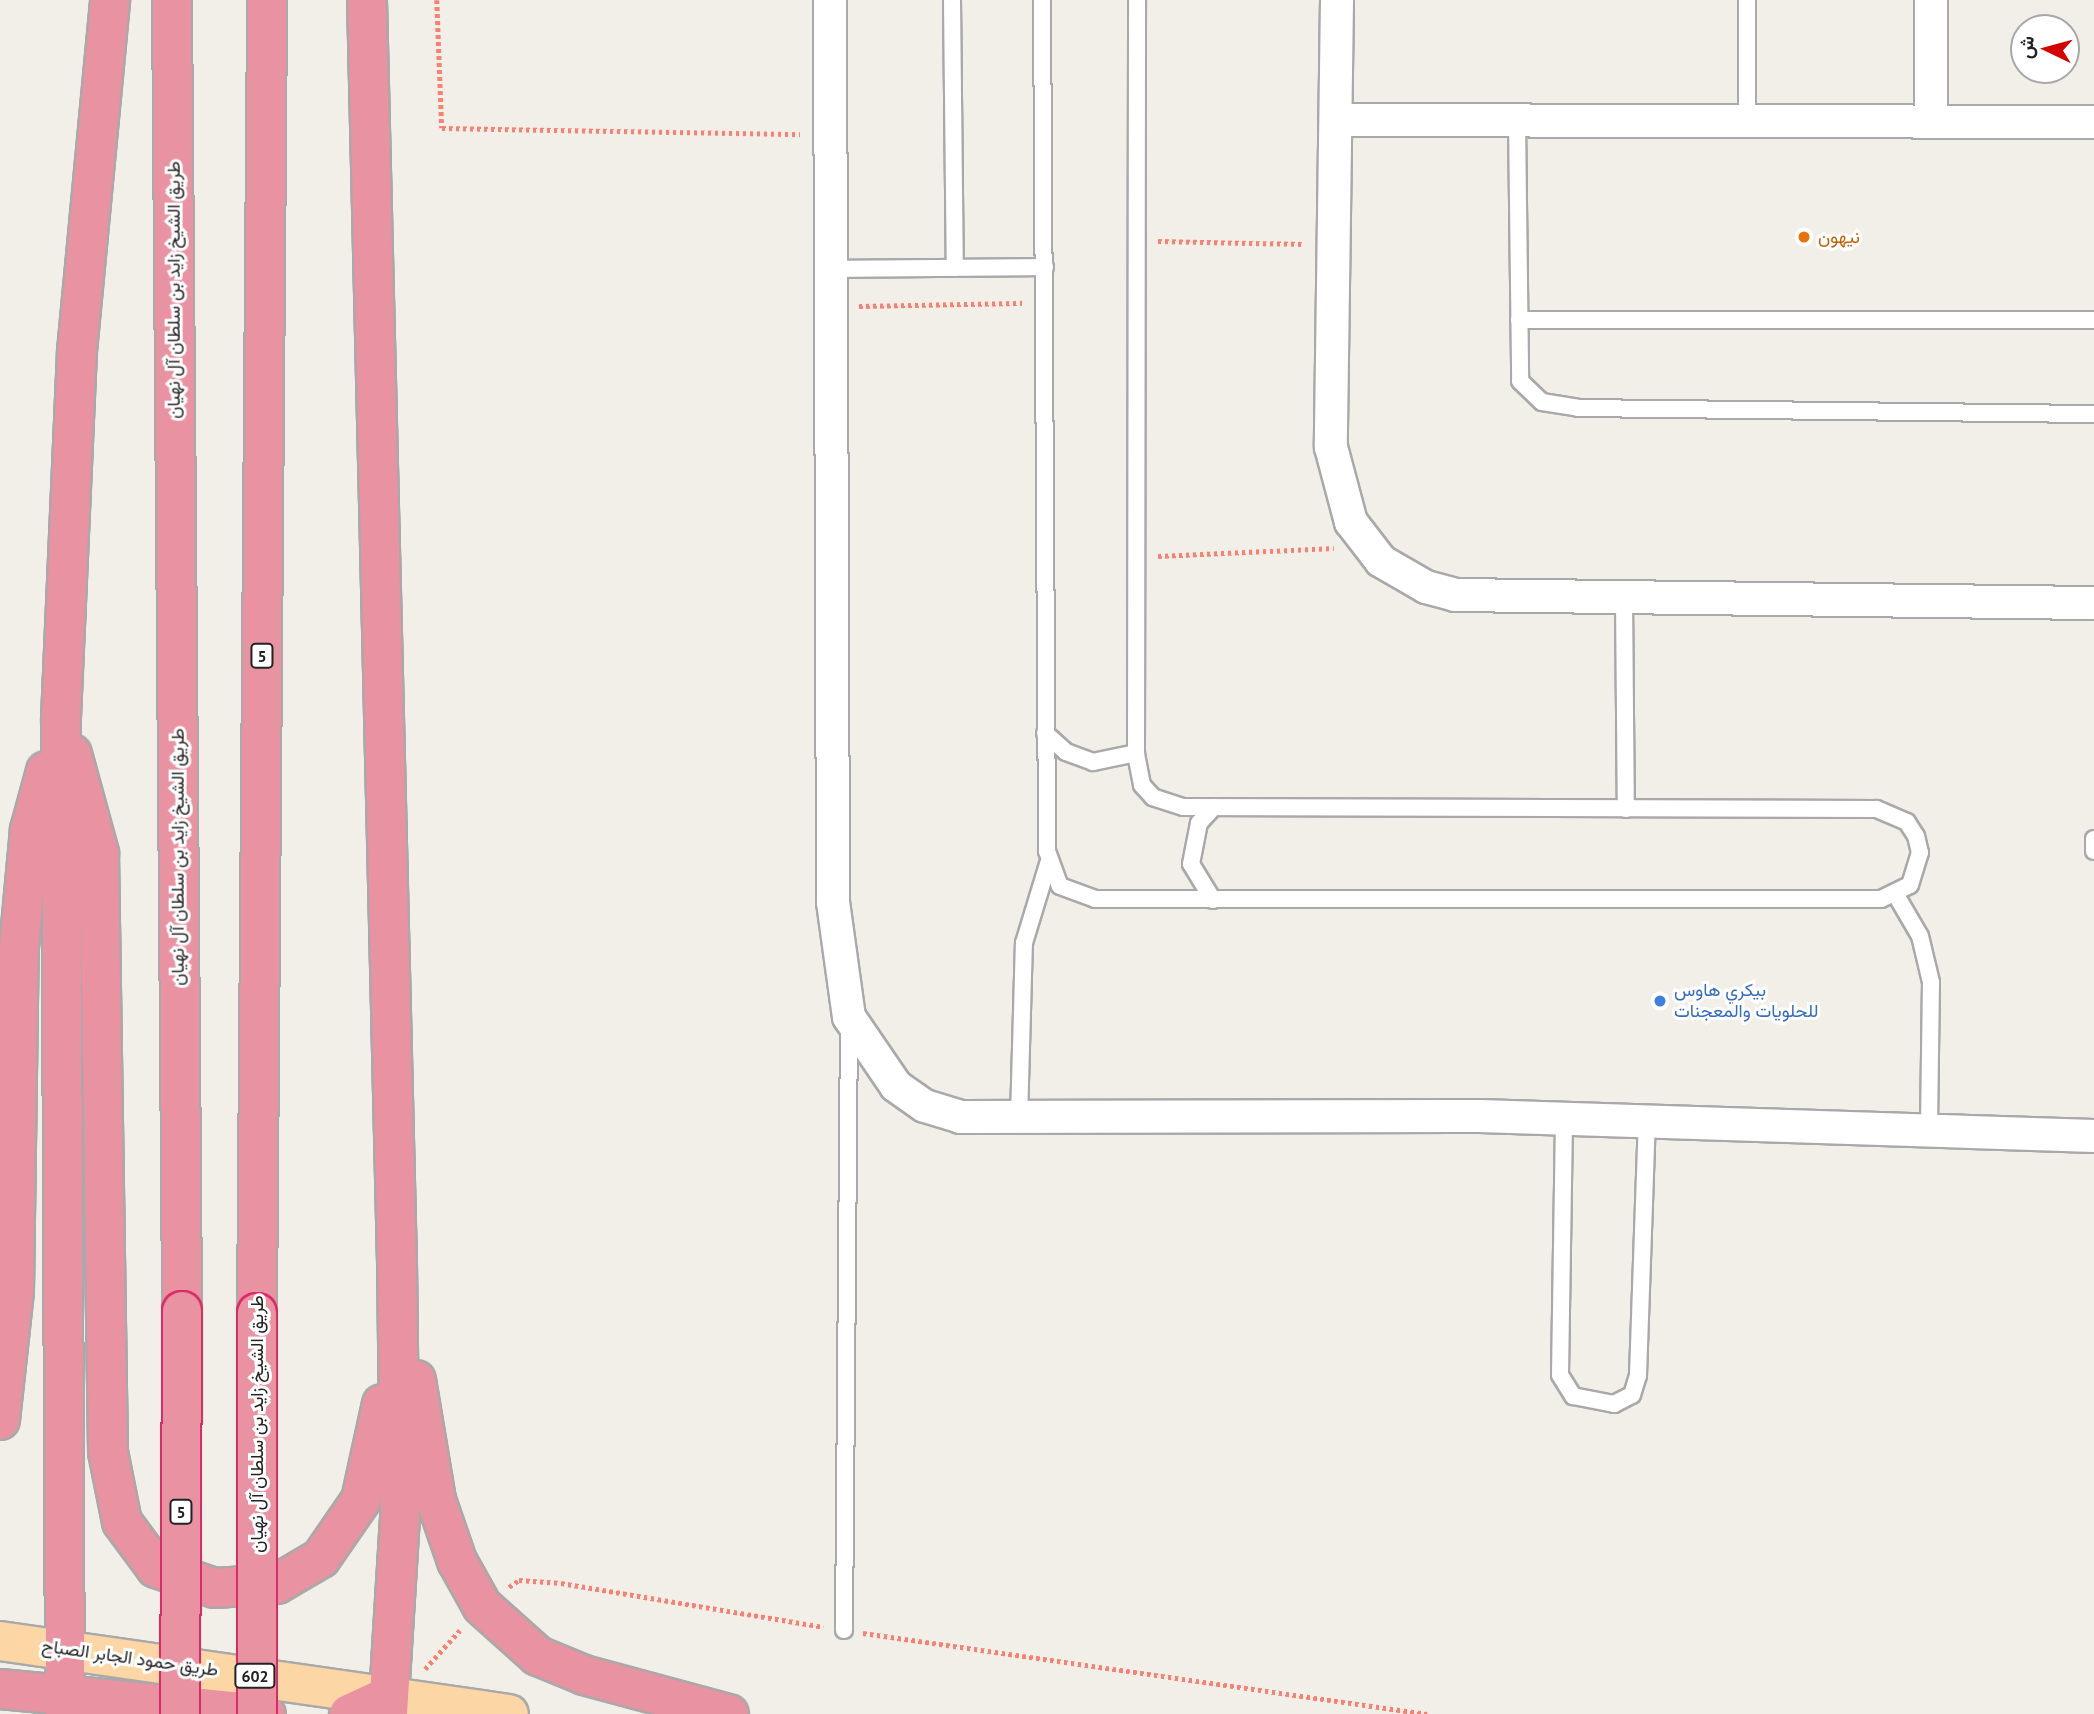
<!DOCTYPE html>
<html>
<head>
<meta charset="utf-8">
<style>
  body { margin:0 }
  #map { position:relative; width:2094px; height:1714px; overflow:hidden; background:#f2efe9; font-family:"PT Sans",Vazirmatn,sans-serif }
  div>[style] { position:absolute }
  .path>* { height:4.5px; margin-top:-2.25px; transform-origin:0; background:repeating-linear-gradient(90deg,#fa8072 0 3.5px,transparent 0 7px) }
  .roads { filter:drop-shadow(2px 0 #a9a9a9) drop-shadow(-2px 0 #a9a9a9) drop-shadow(0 2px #a9a9a9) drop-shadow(0 -2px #a9a9a9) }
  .service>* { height:16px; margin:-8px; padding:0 8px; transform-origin:8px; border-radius:8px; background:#fff }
  .minor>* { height:32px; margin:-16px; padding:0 16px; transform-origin:16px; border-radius:16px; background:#fff }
  .primary>* { height:38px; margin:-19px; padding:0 19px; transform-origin:19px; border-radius:19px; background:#fcd6a4 }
  .motorway>* { height:38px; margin:-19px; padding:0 19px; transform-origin:19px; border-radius:19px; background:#e892a2 }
  .bridges { filter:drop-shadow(2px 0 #dc2a67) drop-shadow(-2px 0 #dc2a67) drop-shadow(0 2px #dc2a67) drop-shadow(0 -2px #dc2a67) }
  .motorway-bridge>* { height:38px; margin:-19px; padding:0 19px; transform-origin:19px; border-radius:19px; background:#e892a2 }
  .dots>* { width:19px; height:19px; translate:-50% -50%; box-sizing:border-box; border:4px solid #fff; border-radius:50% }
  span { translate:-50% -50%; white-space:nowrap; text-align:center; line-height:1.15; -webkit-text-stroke:6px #fff; paint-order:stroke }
  .shield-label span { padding:2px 5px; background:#fff; border:2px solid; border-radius:5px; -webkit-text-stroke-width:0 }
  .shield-label { font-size:16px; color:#222; font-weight:700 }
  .food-label { font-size:18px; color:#c56008 }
  .left { translate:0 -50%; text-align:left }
  .street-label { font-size:18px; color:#222 }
  .shop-label { font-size:18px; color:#366cbe }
  .north { position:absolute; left:2010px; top:14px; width:70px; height:70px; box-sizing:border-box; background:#fff; border:2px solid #a7a7a7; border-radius:50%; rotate:275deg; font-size:19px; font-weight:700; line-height:28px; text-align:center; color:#222 }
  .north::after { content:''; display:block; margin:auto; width:24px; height:32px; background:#d40000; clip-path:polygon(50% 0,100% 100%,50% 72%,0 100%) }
</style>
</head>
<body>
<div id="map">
  <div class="path">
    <i style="left:437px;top:0;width:128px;rotate:87.8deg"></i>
    <i style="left:442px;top:128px;width:358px;rotate:1deg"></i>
    <i style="left:1158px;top:241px;width:146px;rotate:1.2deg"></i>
    <i style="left:859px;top:306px;width:163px;rotate:-1.1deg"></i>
    <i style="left:1158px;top:556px;width:176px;rotate:-2.6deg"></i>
    <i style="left:509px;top:1587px;width:12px;rotate:-35deg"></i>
    <i style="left:519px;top:1580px;width:42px;rotate:4.1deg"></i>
    <i style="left:561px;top:1583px;width:266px;rotate:9.5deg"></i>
    <i style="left:863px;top:1633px;width:570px;rotate:8.17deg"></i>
    <i style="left:425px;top:1669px;width:52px;rotate:-48.1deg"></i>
  </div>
  <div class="roads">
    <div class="service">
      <i style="left:952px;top:0;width:268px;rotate:89.4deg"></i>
      <i style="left:1042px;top:0;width:851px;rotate:89.66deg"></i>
      <i style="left:1047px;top:851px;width:37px;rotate:70deg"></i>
      <i style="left:1060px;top:886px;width:37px;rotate:20deg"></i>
      <i style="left:1095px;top:899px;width:786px"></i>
      <i style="left:1881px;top:899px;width:32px;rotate:-26deg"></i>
      <i style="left:1910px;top:885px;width:34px;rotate:-73deg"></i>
      <i style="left:1920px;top:853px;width:17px;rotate:-103deg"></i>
      <i style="left:1916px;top:836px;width:17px;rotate:-123deg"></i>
      <i style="left:1907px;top:822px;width:34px;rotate:-157deg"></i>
      <i style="left:1876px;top:809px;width:693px;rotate:-179.83deg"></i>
      <i style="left:1183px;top:807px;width:32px;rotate:-162deg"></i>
      <i style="left:1153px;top:797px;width:16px;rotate:-133deg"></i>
      <i style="left:1142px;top:785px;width:33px;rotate:-101deg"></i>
      <i style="left:1136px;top:753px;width:753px;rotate:-89.92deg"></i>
      <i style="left:1747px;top:0;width:120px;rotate:90deg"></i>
      <i style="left:1517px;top:120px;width:261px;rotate:89.3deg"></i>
      <i style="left:1520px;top:381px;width:30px;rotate:44deg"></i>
      <i style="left:1542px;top:402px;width:36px;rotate:9deg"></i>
      <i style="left:1578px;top:408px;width:516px;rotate:0.67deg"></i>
      <i style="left:830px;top:269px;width:215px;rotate:-0.5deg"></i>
      <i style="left:1519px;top:320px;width:575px"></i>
      <i style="left:1624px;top:598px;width:211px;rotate:89.5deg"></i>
      <i style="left:1045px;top:733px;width:28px;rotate:42deg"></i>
      <i style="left:1066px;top:752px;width:29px;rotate:20deg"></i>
      <i style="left:1093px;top:762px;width:44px;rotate:-11.8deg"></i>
      <i style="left:2094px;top:839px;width:12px;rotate:90deg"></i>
      <i style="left:1896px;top:895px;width:48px;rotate:59.7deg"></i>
      <i style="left:1920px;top:936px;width:47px;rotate:76.6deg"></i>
      <i style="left:1931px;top:982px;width:152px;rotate:90.8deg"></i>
      <i style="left:1213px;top:900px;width:42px;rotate:-121.4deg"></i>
      <i style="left:1191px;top:864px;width:42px;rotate:-79deg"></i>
      <i style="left:1199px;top:823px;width:22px;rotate:-47deg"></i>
      <i style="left:1019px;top:1119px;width:176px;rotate:-88.4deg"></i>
      <i style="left:1024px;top:943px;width:83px;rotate:-73.1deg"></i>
      <i style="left:1564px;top:1120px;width:255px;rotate:90.9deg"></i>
      <i style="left:1560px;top:1375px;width:25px;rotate:58deg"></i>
      <i style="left:1573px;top:1396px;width:42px;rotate:11deg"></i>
      <i style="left:1614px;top:1404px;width:20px;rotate:-27deg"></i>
      <i style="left:1632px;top:1395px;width:21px;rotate:-73deg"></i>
      <i style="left:1638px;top:1375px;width:252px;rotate:-88deg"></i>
      <i style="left:844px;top:1630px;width:607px;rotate:-89.53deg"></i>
    </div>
    <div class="minor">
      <i style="left:830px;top:0;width:902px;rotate:89.81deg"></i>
      <i style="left:833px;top:902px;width:116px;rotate:82.1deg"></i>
      <i style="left:849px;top:1017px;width:83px;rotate:55.7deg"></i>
      <i style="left:896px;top:1086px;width:35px;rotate:35deg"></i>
      <i style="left:925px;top:1106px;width:37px;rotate:17deg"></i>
      <i style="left:960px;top:1117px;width:520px;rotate:-0.11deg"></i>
      <i style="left:1480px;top:1116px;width:614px;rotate:1.87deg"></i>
      <i style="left:1337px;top:0;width:447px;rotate:90.8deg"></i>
      <i style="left:1331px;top:447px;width:78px;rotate:75.1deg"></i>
      <i style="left:1351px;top:522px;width:49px;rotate:52.4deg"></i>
      <i style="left:1381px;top:561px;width:52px;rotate:30deg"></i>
      <i style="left:1426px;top:587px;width:30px;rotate:15deg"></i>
      <i style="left:1455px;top:595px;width:639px;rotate:0.72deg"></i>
      <i style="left:1931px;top:0;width:119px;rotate:90deg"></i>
      <i style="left:1336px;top:120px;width:758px;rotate:0.15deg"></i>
    </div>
    <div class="primary">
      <i style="left:0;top:1641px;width:514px;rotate:8.16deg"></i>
    </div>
    <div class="motorway">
      <i style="left:172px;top:0;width:1311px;rotate:89.56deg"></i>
      <i style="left:367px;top:0;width:1262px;rotate:88.64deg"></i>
      <i style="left:397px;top:1262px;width:255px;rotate:89.3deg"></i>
      <i style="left:400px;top:1517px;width:197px;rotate:93.5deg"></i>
      <i style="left:72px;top:754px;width:103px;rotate:74.7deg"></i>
      <i style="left:99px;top:853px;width:599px;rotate:89.14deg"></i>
      <i style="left:108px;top:1452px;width:71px;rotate:78.7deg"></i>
      <i style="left:122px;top:1522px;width:57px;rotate:53.5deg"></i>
      <i style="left:156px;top:1568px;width:62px;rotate:18.7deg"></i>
      <i style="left:215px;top:1588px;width:62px;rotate:-3.7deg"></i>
      <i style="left:277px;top:1584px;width:51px;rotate:-30.6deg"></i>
      <i style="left:321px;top:1558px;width:70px;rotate:-55.4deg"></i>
      <i style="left:361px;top:1500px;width:98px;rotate:-77.7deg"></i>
      <i style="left:257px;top:1313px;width:1313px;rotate:-89.56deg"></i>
      <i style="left:416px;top:1380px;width:122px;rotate:80.5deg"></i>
      <i style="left:436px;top:1500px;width:65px;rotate:71deg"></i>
      <i style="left:457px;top:1561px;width:51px;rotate:60.9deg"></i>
      <i style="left:482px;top:1606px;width:75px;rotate:41.8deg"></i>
      <i style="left:538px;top:1656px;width:50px;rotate:22.4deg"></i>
      <i style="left:584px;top:1675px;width:150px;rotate:15.1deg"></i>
      <i style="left:0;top:1420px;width:130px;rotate:-83.8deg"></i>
      <i style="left:14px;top:1291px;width:343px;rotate:-89.2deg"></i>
      <i style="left:19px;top:948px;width:119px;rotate:-84.7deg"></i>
      <i style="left:30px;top:830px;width:61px;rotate:-74.8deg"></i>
      <i style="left:0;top:1689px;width:267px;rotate:5.4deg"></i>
      <i style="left:65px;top:1714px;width:996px;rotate:-90.23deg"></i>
      <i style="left:61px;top:718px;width:367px;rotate:-87.5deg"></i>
      <i style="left:77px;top:351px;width:353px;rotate:-84.6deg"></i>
      <i style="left:349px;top:1714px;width:43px;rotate:-24.8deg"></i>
    </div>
  </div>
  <div class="bridges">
    <div class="motorway-bridge">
      <i style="left:180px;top:1714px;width:403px;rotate:-89.7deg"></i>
      <i style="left:257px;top:1714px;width:401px;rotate:-90deg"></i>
    </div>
  </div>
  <div class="dots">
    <i style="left:1804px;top:237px;background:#e8710a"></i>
    <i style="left:1660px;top:1001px;background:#3f7fe0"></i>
  </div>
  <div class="shield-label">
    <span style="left:262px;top:656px">5</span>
    <span style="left:181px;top:1512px">5</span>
    <span style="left:255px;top:1676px">602</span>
  </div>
  <div class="food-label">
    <span class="left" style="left:1818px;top:237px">نيهون</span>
  </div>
  <div class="street-label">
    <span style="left:174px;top:290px;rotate:-90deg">طريق الشيخ زايد بن سلطان آل نهيان</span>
    <span style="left:178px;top:857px;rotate:-90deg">طريق الشيخ زايد بن سلطان آل نهيان</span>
    <span style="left:257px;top:1424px;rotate:-90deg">طريق الشيخ زايد بن سلطان آل نهيان</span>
    <span style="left:130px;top:1658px;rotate:8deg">طريق حمود الجابر الصباح</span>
  </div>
  <div class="shop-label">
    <span class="left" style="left:1674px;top:1001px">بيكري هاوس<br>للحلويات والمعجنات</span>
  </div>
  <div class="north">ش</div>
</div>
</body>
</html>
